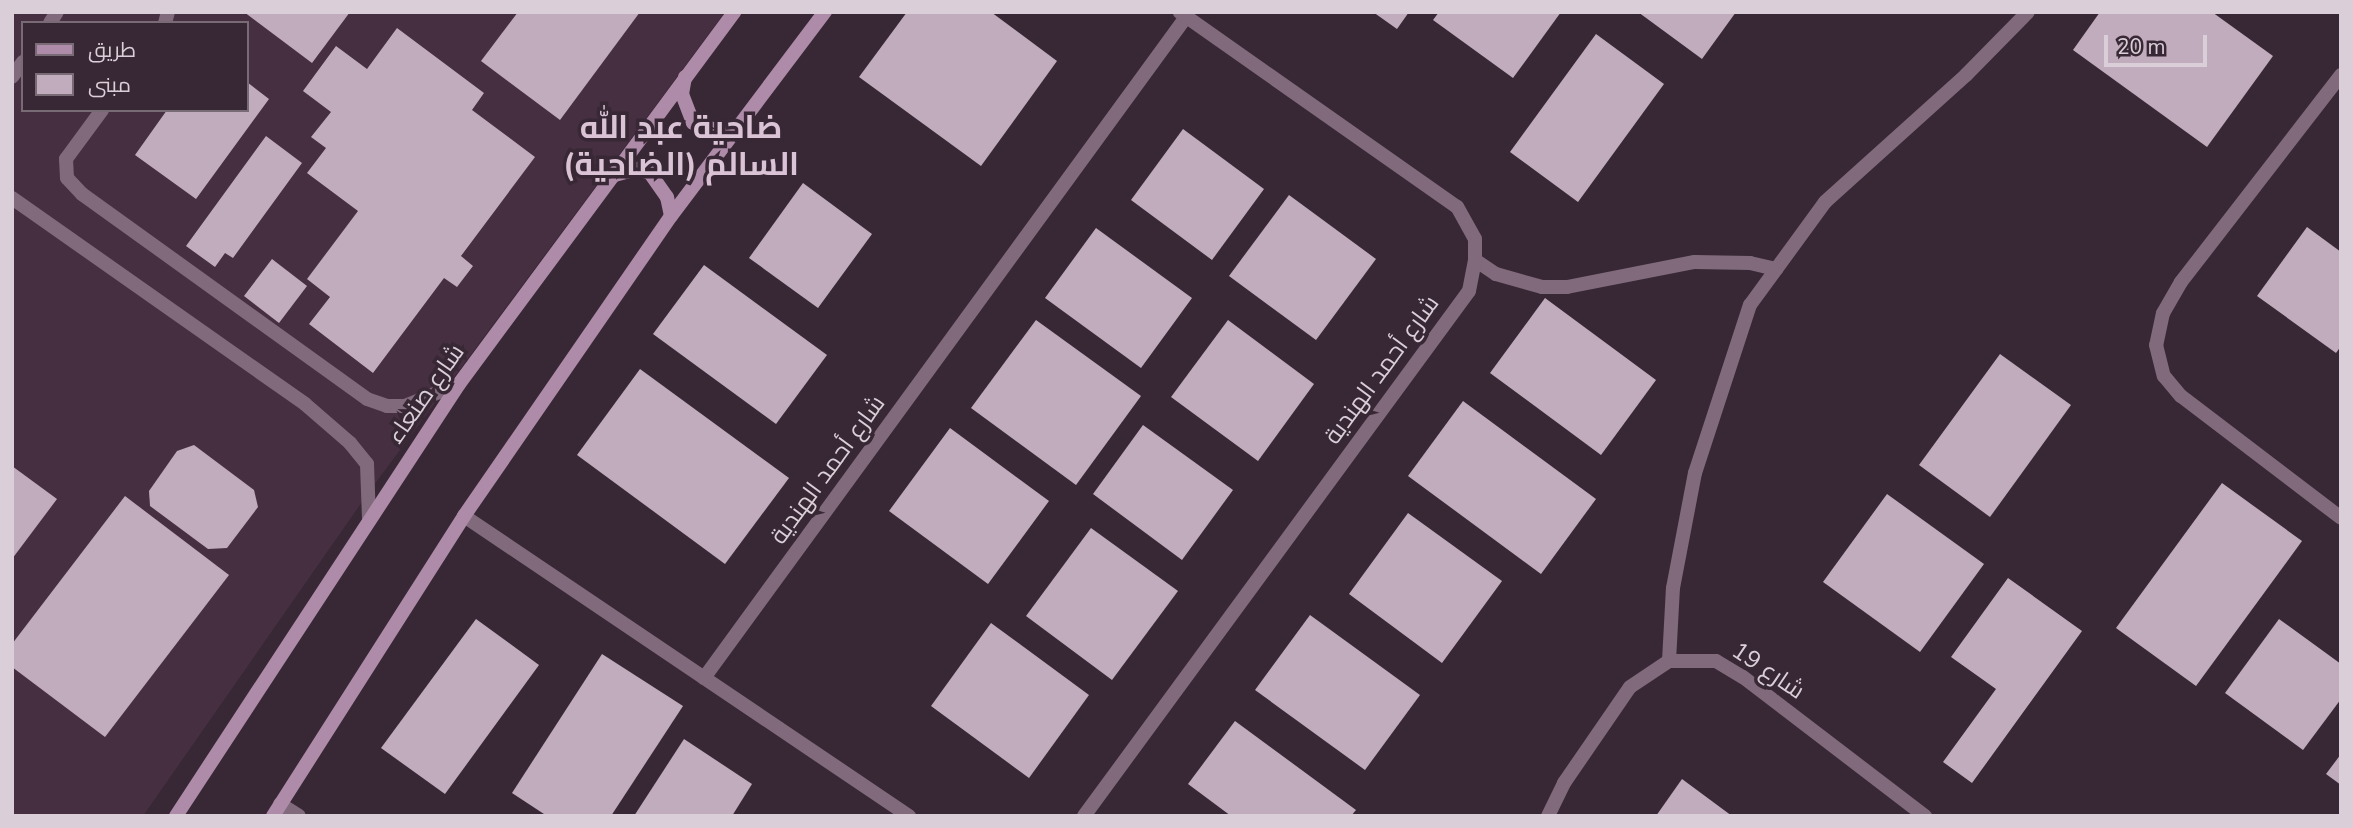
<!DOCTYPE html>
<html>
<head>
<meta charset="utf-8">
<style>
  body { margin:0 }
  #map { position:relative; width:2353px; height:828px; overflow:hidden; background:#382835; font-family:"Nunito Sans",Cairo,sans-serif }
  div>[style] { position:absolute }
  .built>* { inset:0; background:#452f41 }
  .building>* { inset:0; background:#c1acbd }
  .service>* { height:14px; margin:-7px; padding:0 7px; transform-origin:7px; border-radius:7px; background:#806a7c }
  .minor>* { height:14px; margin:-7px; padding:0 7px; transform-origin:7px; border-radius:7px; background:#806a7c }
  .secondary>* { height:14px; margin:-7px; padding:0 7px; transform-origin:7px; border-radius:7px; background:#ae8ba8 }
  span { translate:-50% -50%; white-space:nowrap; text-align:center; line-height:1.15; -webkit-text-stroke:7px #382835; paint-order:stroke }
  .street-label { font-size:24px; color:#dacfd8 }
  .district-label { font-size:32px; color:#d9c3d5; font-weight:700 }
  .frame { position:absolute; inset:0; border:14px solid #dacfd8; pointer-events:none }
  .legend { position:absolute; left:21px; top:21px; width:228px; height:91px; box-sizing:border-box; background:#382835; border:2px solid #796b76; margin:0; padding:9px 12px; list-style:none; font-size:21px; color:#dacfd8 }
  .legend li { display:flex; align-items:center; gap:14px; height:35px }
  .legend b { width:35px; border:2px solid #796b76 }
  .scale { position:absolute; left:2104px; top:35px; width:103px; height:32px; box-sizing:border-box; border:4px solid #dacfd8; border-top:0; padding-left:9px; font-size:21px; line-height:24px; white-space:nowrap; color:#dacfd8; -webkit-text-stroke:5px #382835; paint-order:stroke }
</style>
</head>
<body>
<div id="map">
  <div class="built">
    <i style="clip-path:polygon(evenodd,12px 12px,725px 12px,371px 489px,143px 816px,12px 816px,12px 12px,23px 23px,247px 23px,247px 110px,23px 110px,23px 23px)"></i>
  </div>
  <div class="building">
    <i style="clip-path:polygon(244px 12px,350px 12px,312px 63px)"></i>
    <i style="clip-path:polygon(518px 12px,640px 12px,560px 120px,481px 61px)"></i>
    <i style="clip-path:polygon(907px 12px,991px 12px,1057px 61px,981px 166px,859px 77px)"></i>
    <i style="clip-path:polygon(1373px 12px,1409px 12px,1397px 29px)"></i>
    <i style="clip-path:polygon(1439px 12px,1561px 12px,1513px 78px,1433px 20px)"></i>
    <i style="clip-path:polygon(1638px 12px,1736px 12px,1702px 59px)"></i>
    <i style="clip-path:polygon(2100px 12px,2212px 12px,2273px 56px,2207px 147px,2073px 50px)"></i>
    <i style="clip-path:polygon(397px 28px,484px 93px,472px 110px,535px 157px,461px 256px,473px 266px,457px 287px,444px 278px,373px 373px,309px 324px,330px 297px,307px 279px,358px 211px,307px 173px,326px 148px,311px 137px,331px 112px,303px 91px,336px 46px,367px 69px)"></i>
    <i style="clip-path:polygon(1596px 34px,1664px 84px,1578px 202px,1510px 152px)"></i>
    <i style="clip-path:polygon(247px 82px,269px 99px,196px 199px,135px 155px,167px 110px,247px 110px)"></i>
    <i style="clip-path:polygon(1183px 129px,1264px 189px,1212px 260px,1131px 200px)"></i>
    <i style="clip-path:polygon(266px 136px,302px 163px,233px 258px,225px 253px,215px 267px,186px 246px)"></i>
    <i style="clip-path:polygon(803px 183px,872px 234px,818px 308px,749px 258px)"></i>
    <i style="clip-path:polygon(1289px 195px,1376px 259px,1316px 340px,1229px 276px)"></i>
    <i style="clip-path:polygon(2307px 227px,2341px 252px,2341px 346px,2336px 353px,2257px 296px)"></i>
    <i style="clip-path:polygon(1096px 228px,1192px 298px,1141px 368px,1045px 298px)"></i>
    <i style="clip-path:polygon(272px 259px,307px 286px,279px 323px,244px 296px)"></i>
    <i style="clip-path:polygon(704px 265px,827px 355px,776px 424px,653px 334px)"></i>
    <i style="clip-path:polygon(1545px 298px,1656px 380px,1601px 455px,1490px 373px)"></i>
    <i style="clip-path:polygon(1036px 320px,1141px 396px,1076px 485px,971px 408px)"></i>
    <i style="clip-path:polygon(1228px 320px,1314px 384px,1258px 461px,1171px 397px)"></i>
    <i style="clip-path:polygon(2000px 354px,2071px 405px,1990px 517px,1919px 465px)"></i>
    <i style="clip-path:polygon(640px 369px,789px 478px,725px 564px,577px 455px)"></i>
    <i style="clip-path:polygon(1463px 401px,1596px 499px,1541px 574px,1408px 476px)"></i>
    <i style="clip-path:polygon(1143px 425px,1233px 490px,1182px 560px,1093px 494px)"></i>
    <i style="clip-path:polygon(950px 428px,1049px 501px,988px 584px,889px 511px)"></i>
    <i style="clip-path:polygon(194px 445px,254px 490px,258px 507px,227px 548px,208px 549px,150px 506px,149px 491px,177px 451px)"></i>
    <i style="clip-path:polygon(12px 466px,57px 499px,12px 559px)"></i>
    <i style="clip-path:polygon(2222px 483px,2302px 541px,2196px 686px,2116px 628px)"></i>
    <i style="clip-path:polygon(1887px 494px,1984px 564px,1920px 652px,1823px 582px)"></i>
    <i style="clip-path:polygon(125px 496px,229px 575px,105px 737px,12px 667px,12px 644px)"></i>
    <i style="clip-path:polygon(1408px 513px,1502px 581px,1442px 663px,1349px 594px)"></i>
    <i style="clip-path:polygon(1091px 528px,1178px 591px,1112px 680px,1026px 616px)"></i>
    <i style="clip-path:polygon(2008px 578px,2082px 631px,1972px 783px,1943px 762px,1996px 689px,1951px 657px)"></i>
    <i style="clip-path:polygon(1310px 615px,1420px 695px,1365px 770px,1255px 690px)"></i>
    <i style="clip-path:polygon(476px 619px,539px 665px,445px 794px,381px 748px)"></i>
    <i style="clip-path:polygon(2279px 619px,2341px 664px,2341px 699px,2303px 750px,2225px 693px)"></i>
    <i style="clip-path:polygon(991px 623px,1089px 695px,1029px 778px,931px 706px)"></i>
    <i style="clip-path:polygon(602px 654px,683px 706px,611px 816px,547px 816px,512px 793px)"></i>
    <i style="clip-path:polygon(1235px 721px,1356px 810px,1351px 816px,1231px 816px,1188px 784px)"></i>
    <i style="clip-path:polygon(684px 739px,752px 784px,732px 816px,634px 816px)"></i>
    <i style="clip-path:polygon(2341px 754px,2341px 785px,2326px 774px)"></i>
    <i style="clip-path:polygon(1682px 779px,1732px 816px,1656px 816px)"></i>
  </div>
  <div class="service">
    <i style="left:50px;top:23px;width:13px;rotate:-58deg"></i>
    <i style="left:165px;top:23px;width:11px;rotate:-75deg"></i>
    <i style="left:12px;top:77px;width:19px;rotate:-54deg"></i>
    <i style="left:102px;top:110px;width:61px;rotate:126.3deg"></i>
    <i style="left:66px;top:159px;width:19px;rotate:87deg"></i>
    <i style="left:67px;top:178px;width:22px;rotate:47deg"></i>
    <i style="left:82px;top:194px;width:351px;rotate:35.7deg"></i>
    <i style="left:367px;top:399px;width:21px;rotate:19deg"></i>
    <i style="left:387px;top:406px;width:18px"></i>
    <i style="left:405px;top:406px;width:58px;rotate:-22.2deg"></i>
    <i style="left:12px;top:198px;width:358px;rotate:35.1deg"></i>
    <i style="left:305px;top:404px;width:60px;rotate:40.9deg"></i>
    <i style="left:350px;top:443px;width:27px;rotate:51deg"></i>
    <i style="left:367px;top:464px;width:54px;rotate:87.9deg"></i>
    <i style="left:1475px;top:260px;width:25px;rotate:34deg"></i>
    <i style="left:1496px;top:274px;width:48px;rotate:15.8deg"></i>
    <i style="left:1542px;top:287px;width:25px"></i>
    <i style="left:1567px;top:287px;width:130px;rotate:-11.1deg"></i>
    <i style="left:1695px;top:262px;width:55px;rotate:1deg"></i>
    <i style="left:1750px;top:263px;width:27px;rotate:13deg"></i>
    <i style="left:1669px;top:661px;width:73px;rotate:-86.9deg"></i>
    <i style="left:1673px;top:588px;width:117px;rotate:-79.2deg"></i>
    <i style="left:1695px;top:473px;width:177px;rotate:-71.9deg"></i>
    <i style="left:1750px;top:305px;width:127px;rotate:-53.9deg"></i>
    <i style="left:1825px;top:202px;width:190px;rotate:-42deg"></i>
    <i style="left:1966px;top:75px;width:88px;rotate:-45.5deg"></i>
    <i style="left:280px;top:804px;width:22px;rotate:32deg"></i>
  </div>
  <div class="minor">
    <i style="left:2341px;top:75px;width:262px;rotate:127.7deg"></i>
    <i style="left:2181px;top:282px;width:36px;rotate:120deg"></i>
    <i style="left:2163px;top:313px;width:33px;rotate:102deg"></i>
    <i style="left:2156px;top:345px;width:32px;rotate:76deg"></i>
    <i style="left:2164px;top:376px;width:26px;rotate:50deg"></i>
    <i style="left:2181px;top:396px;width:201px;rotate:37.3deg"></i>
    <i style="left:464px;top:516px;width:537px;rotate:33.99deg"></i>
    <i style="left:704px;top:678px;width:818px;rotate:-53.9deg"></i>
    <i style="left:1084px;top:816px;width:651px;rotate:-53.75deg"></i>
    <i style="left:1469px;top:291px;width:32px;rotate:-79deg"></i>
    <i style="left:1475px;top:260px;width:21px;rotate:-90deg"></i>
    <i style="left:1475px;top:239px;width:37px;rotate:-119deg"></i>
    <i style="left:1457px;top:207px;width:339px;rotate:-144.9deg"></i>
    <i style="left:1548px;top:816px;width:37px;rotate:-64deg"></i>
    <i style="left:1564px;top:783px;width:116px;rotate:-55.5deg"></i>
    <i style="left:1630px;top:687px;width:47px;rotate:-33.7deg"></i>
    <i style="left:1669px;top:661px;width:47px"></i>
    <i style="left:1716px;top:661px;width:31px;rotate:31deg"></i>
    <i style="left:1743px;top:677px;width:229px;rotate:37.4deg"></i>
  </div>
  <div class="secondary">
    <i style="left:685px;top:77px;width:17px;rotate:100deg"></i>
    <i style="left:682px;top:94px;width:31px;rotate:69deg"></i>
    <i style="left:693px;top:123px;width:31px;rotate:17deg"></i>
    <i style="left:723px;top:132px;width:15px;rotate:-23deg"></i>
    <i style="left:611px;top:176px;width:28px;rotate:-15deg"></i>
    <i style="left:638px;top:169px;width:13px;rotate:18deg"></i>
    <i style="left:650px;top:173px;width:29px;rotate:55deg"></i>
    <i style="left:667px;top:197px;width:19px;rotate:78deg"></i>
    <i style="left:176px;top:816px;width:516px;rotate:-56.77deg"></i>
    <i style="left:459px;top:384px;width:463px;rotate:-53.5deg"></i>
    <i style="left:273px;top:816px;width:356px;rotate:-57.5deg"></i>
    <i style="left:464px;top:516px;width:364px;rotate:-55.4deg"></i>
    <i style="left:671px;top:216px;width:256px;rotate:-53deg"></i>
  </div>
  <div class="street-label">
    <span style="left:1382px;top:370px;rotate:-54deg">شارع أحمد الهندية</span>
    <span style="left:426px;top:394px;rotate:-55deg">شارع صنعاء</span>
    <span style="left:828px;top:470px;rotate:-54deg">شارع أحمد الهندية</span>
    <span style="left:1768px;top:671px;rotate:34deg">شارع 19</span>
  </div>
  <div class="district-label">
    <span style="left:681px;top:147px">ضاحية عبد الله<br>السالم (الضاحية)</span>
  </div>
  <div class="frame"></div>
  <ul class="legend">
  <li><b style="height:9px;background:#ae8ba8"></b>طريق</li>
  <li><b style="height:19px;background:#c1acbd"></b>مبنى</li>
  </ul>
  <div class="scale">20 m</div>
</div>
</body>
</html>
